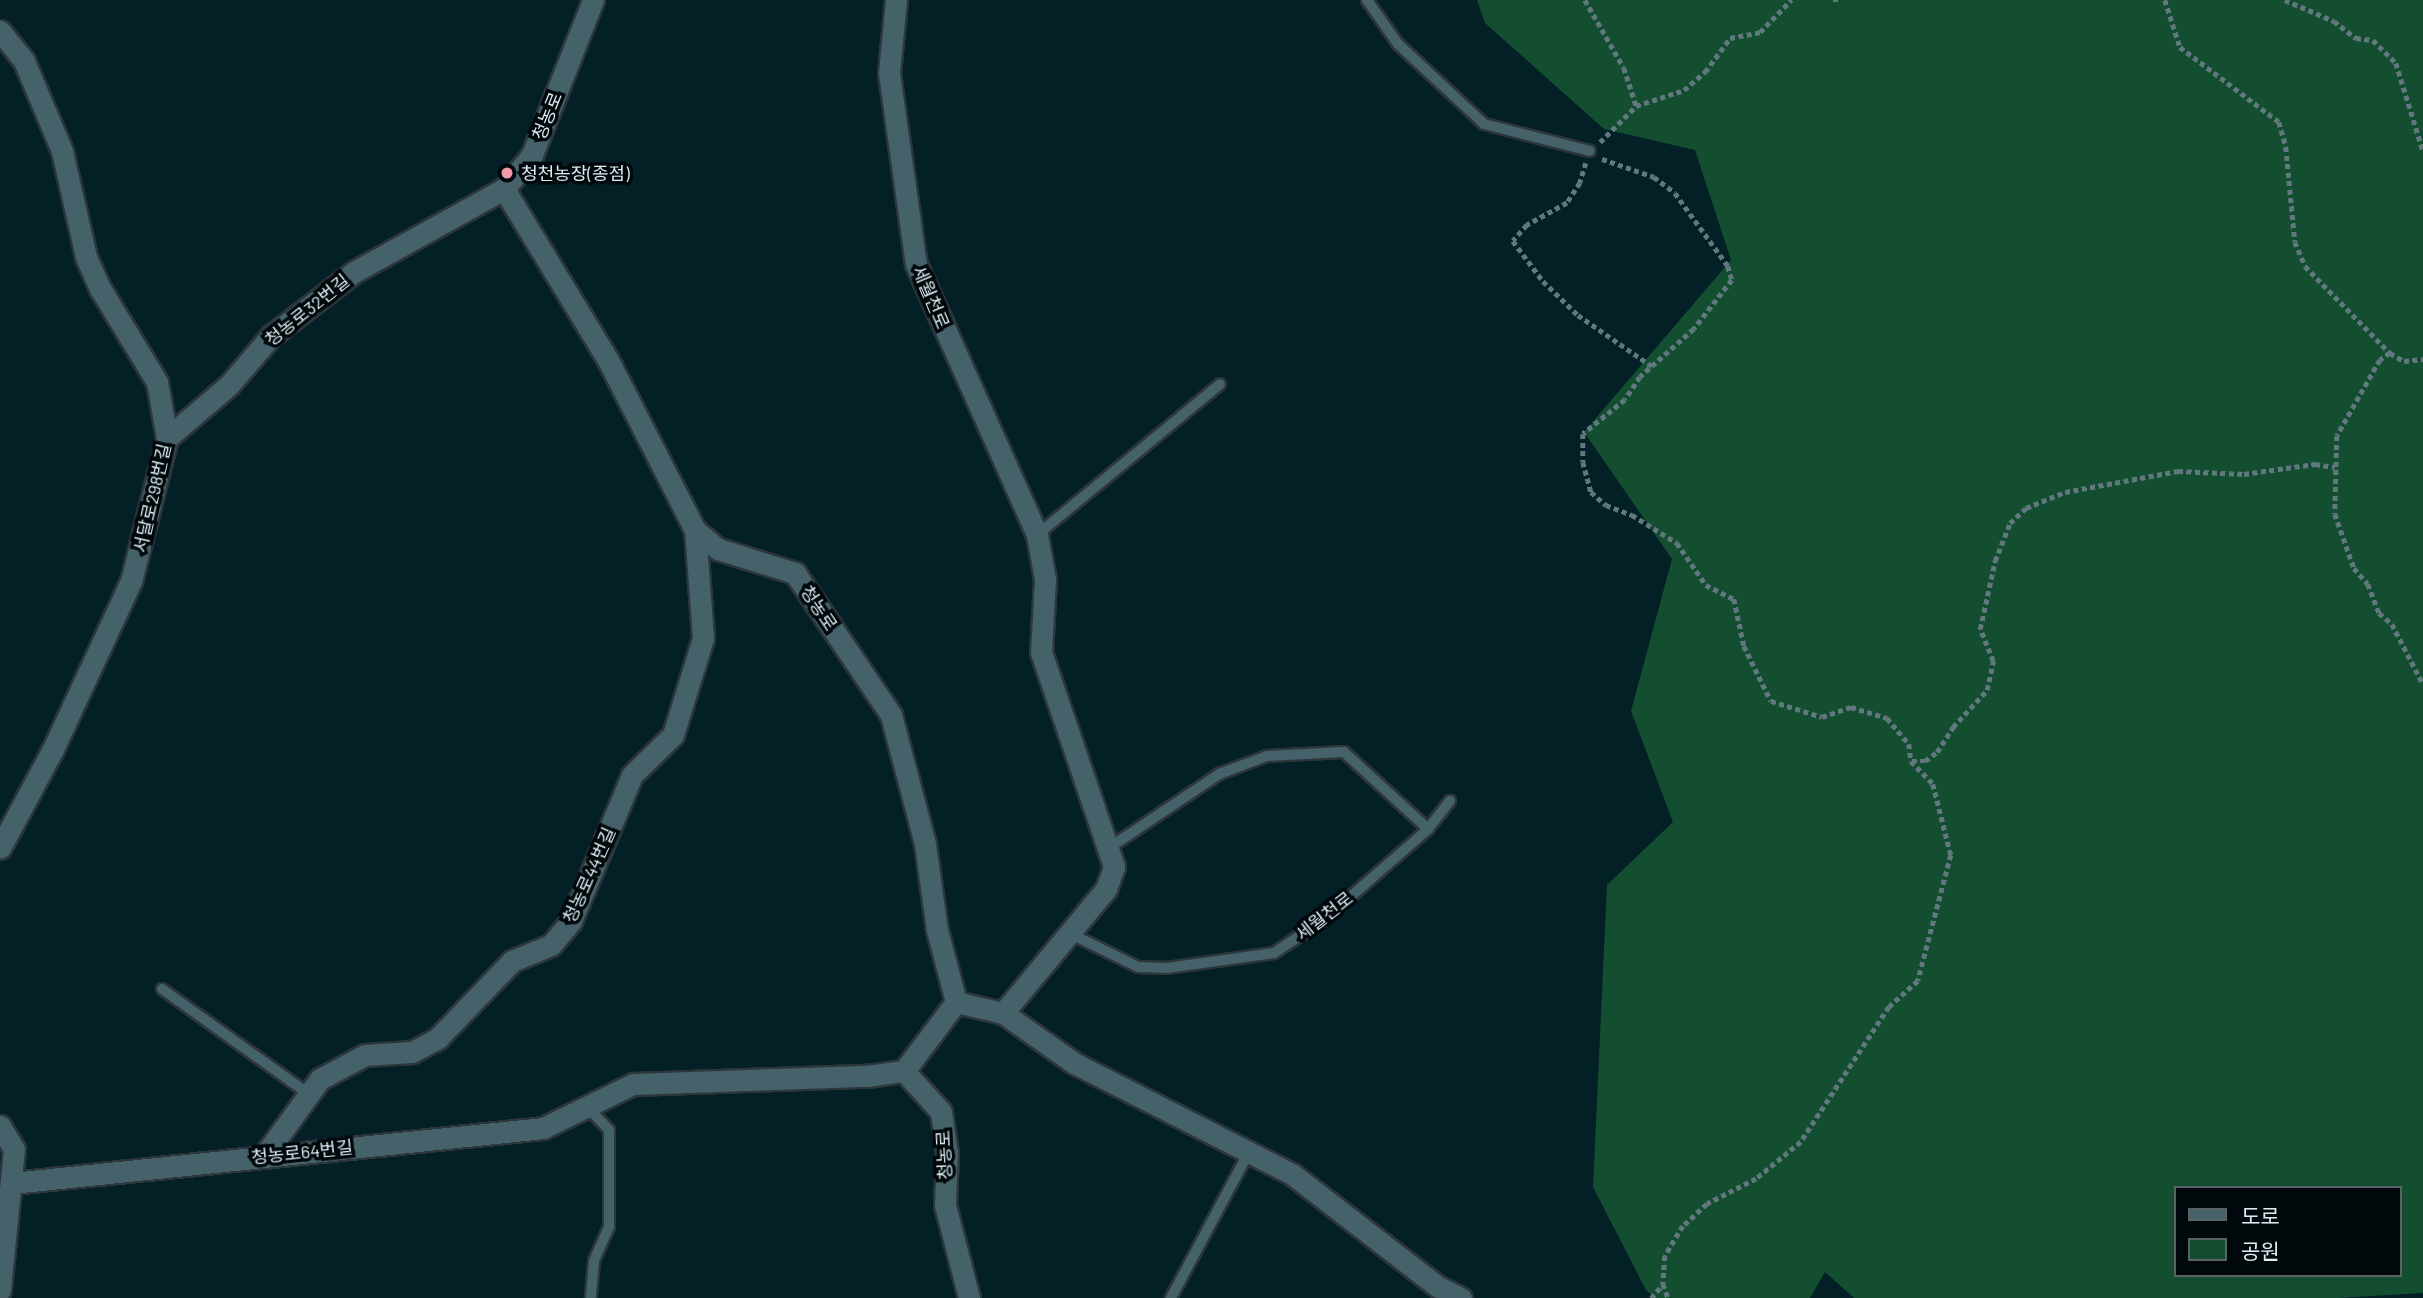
<!DOCTYPE html>
<html>
<head>
<meta charset="utf-8">
<style>
  body { margin:0 }
  #map { position:relative; width:2423px; height:1298px; overflow:hidden; background:#032027; font-family:Barlow,"Noto Sans KR",sans-serif }
  div>[style] { position:absolute }
  .green>* { inset:0; background:#144e31 }
  .path>* { height:4.5px; margin-top:-2.25px; transform-origin:0; background:repeating-linear-gradient(90deg,#61787e 0 5px,transparent 0 8.5px) }
  .roads { filter:drop-shadow(2px 0 #2c363b) drop-shadow(-2px 0 #2c363b) drop-shadow(0 2px #2c363b) drop-shadow(0 -2px #2c363b) }
  .service>* { height:10px; margin:-5px; padding:0 5px; transform-origin:5px; border-radius:5px; background:#45626a }
  .minor>* { height:21px; margin:-10.5px; padding:0 10.5px; transform-origin:10.5px; border-radius:10.5px; background:#45626a }
  .tertiary>* { height:21px; margin:-10.5px; padding:0 10.5px; transform-origin:10.5px; border-radius:10.5px; background:#45626a }
  .dots>* { width:19px; height:19px; translate:-50% -50%; box-sizing:border-box; border:4px solid #01080b; border-radius:50% }
  span { translate:-50% -50%; white-space:nowrap; text-align:center; line-height:1.15; -webkit-text-stroke:7px #01080b; paint-order:stroke }
  .street-label { font-size:18px; color:#dcecf1 }
  .poi-label { font-size:18px; color:#dcecf1 }
  .left { translate:0 -50%; text-align:left }
  .legend { position:absolute; left:2174px; top:1186px; width:228px; height:91px; box-sizing:border-box; background:#01080b; border:2px solid #596367; margin:0; padding:9px 12px; list-style:none; font-size:21px; color:#dcecf1 }
  .legend li { display:flex; align-items:center; gap:14px; height:35px }
  .legend b { width:35px; border:2px solid #596367 }
</style>
</head>
<body>
<div id="map">
  <div class="green">
    <i style="clip-path:polygon(evenodd,1477px 0,2423px 0,2423px 1293px,2338px 1298px,1854px 1298px,1825px 1272px,1810px 1298px,1655px 1298px,1646px 1290px,1593px 1187px,1607px 885px,1673px 822px,1631px 711px,1672px 559px,1584px 432px,1731px 260px,1695px 150px,1604px 129px,1485px 23px,1477px 0,2176px 1188px,2400px 1188px,2400px 1275px,2176px 1275px,2176px 1188px)"></i>
  </div>
  <div class="path">
    <i style="left:1585px;top:0;width:78px;rotate:60.2deg"></i>
    <i style="left:1624px;top:68px;width:40px;rotate:72deg"></i>
    <i style="left:1833px;top:0;width:8px"></i>
    <i style="left:2165px;top:0;width:49px;rotate:72.3deg"></i>
    <i style="left:2180px;top:47px;width:124px;rotate:37.1deg"></i>
    <i style="left:2279px;top:122px;width:26px;rotate:74deg"></i>
    <i style="left:2286px;top:147px;width:95px;rotate:84.6deg"></i>
    <i style="left:2295px;top:242px;width:26px;rotate:67deg"></i>
    <i style="left:2305px;top:266px;width:122px;rotate:45.7deg"></i>
    <i style="left:2390px;top:353px;width:16px;rotate:30deg"></i>
    <i style="left:2404px;top:361px;width:19px;rotate:-6deg"></i>
    <i style="left:2285px;top:0;width:53px;rotate:23.2deg"></i>
    <i style="left:2334px;top:21px;width:28px;rotate:38deg"></i>
    <i style="left:2356px;top:38px;width:17px;rotate:7deg"></i>
    <i style="left:2373px;top:40px;width:33px;rotate:45deg"></i>
    <i style="left:2396px;top:63px;width:92px;rotate:72.9deg"></i>
    <i style="left:1600px;top:142px;width:51px;rotate:-45deg"></i>
    <i style="left:1636px;top:106px;width:51px;rotate:-18.4deg"></i>
    <i style="left:1684px;top:90px;width:28px;rotate:-41deg"></i>
    <i style="left:1705px;top:72px;width:42px;rotate:-53.7deg"></i>
    <i style="left:1730px;top:38px;width:31px;rotate:-11deg"></i>
    <i style="left:1760px;top:32px;width:45px;rotate:-45.9deg"></i>
    <i style="left:1602px;top:159px;width:55px;rotate:19.1deg"></i>
    <i style="left:1654px;top:177px;width:26px;rotate:37deg"></i>
    <i style="left:1675px;top:193px;width:90px;rotate:54deg"></i>
    <i style="left:1728px;top:266px;width:15px;rotate:74deg"></i>
    <i style="left:1732px;top:280px;width:62px;rotate:127.8deg"></i>
    <i style="left:1694px;top:329px;width:72px;rotate:138.4deg"></i>
    <i style="left:1640px;top:377px;width:27px;rotate:123deg"></i>
    <i style="left:1625px;top:400px;width:54px;rotate:141deg"></i>
    <i style="left:1583px;top:434px;width:28px;rotate:90deg"></i>
    <i style="left:1583px;top:462px;width:31px;rotate:75deg"></i>
    <i style="left:1591px;top:492px;width:20px;rotate:41deg"></i>
    <i style="left:1606px;top:505px;width:28px;rotate:21deg"></i>
    <i style="left:1632px;top:515px;width:53px;rotate:31.9deg"></i>
    <i style="left:1677px;top:543px;width:51px;rotate:55.4deg"></i>
    <i style="left:1706px;top:585px;width:31px;rotate:27deg"></i>
    <i style="left:1734px;top:599px;width:48px;rotate:78deg"></i>
    <i style="left:1744px;top:646px;width:61px;rotate:63.9deg"></i>
    <i style="left:1771px;top:701px;width:53px;rotate:17.4deg"></i>
    <i style="left:1822px;top:717px;width:31px;rotate:-19deg"></i>
    <i style="left:1851px;top:707px;width:38px;rotate:17deg"></i>
    <i style="left:1887px;top:718px;width:34px;rotate:50deg"></i>
    <i style="left:1909px;top:744px;width:17px;rotate:83deg"></i>
    <i style="left:1911px;top:761px;width:32px;rotate:46deg"></i>
    <i style="left:1933px;top:784px;width:73px;rotate:75.8deg"></i>
    <i style="left:1951px;top:855px;width:130px;rotate:104.7deg"></i>
    <i style="left:1918px;top:981px;width:39px;rotate:138deg"></i>
    <i style="left:1889px;top:1007px;width:161px;rotate:123.1deg"></i>
    <i style="left:1801px;top:1142px;width:58px;rotate:140.6deg"></i>
    <i style="left:1756px;top:1179px;width:55px;rotate:153deg"></i>
    <i style="left:1707px;top:1204px;width:33px;rotate:137deg"></i>
    <i style="left:1683px;top:1226px;width:35px;rotate:121deg"></i>
    <i style="left:1665px;top:1256px;width:28px;rotate:94deg"></i>
    <i style="left:1663px;top:1284px;width:15px;rotate:70deg"></i>
    <i style="left:1586px;top:163px;width:21px;rotate:107deg"></i>
    <i style="left:1580px;top:183px;width:24px;rotate:123deg"></i>
    <i style="left:1567px;top:203px;width:46px;rotate:151.2deg"></i>
    <i style="left:1527px;top:225px;width:21px;rotate:131deg"></i>
    <i style="left:1513px;top:241px;width:50px;rotate:53.1deg"></i>
    <i style="left:1543px;top:281px;width:49px;rotate:44.2deg"></i>
    <i style="left:1578px;top:315px;width:91px;rotate:34.7deg"></i>
    <i style="left:2390px;top:353px;width:12px;rotate:145deg"></i>
    <i style="left:2380px;top:360px;width:87px;rotate:119.5deg"></i>
    <i style="left:2337px;top:436px;width:78px;rotate:91.5deg"></i>
    <i style="left:2335px;top:514px;width:57px;rotate:70.6deg"></i>
    <i style="left:2354px;top:568px;width:21px;rotate:49deg"></i>
    <i style="left:2368px;top:584px;width:31px;rotate:69deg"></i>
    <i style="left:2379px;top:613px;width:17px;rotate:40deg"></i>
    <i style="left:2392px;top:624px;width:68px;rotate:62.7deg"></i>
    <i style="left:1912px;top:761px;width:13px"></i>
    <i style="left:1925px;top:761px;width:15px;rotate:-37deg"></i>
    <i style="left:1937px;top:752px;width:30px;rotate:-57deg"></i>
    <i style="left:1953px;top:727px;width:50px;rotate:-47.4deg"></i>
    <i style="left:1987px;top:690px;width:30px;rotate:-78deg"></i>
    <i style="left:1993px;top:661px;width:35px;rotate:-112deg"></i>
    <i style="left:1980px;top:629px;width:70px;rotate:-77.6deg"></i>
    <i style="left:1995px;top:561px;width:41px;rotate:-68.5deg"></i>
    <i style="left:2010px;top:523px;width:22px;rotate:-43deg"></i>
    <i style="left:2026px;top:508px;width:42px;rotate:-22.3deg"></i>
    <i style="left:2065px;top:492px;width:115px;rotate:-10.5deg"></i>
    <i style="left:2178px;top:471px;width:66px;rotate:2.6deg"></i>
    <i style="left:2244px;top:474px;width:72px;rotate:-8deg"></i>
    <i style="left:2315px;top:464px;width:20px;rotate:9deg"></i>
    <i style="left:1651px;top:1298px;width:18px;rotate:-49deg"></i>
  </div>
  <div class="roads">
    <div class="service">
      <i style="left:1367px;top:0;width:54px;rotate:54.8deg"></i>
      <i style="left:1398px;top:44px;width:117px;rotate:42.9deg"></i>
      <i style="left:1484px;top:124px;width:109px;rotate:14.3deg"></i>
      <i style="left:1037px;top:535px;width:237px;rotate:-39.5deg"></i>
      <i style="left:1109px;top:848px;width:133px;rotate:-33.9deg"></i>
      <i style="left:1219px;top:774px;width:51px;rotate:-20.6deg"></i>
      <i style="left:1267px;top:756px;width:77px;rotate:-3deg"></i>
      <i style="left:1344px;top:752px;width:114px;rotate:42.5deg"></i>
      <i style="left:1069px;top:933px;width:77px;rotate:26.2deg"></i>
      <i style="left:1138px;top:967px;width:29px;rotate:2deg"></i>
      <i style="left:1167px;top:968px;width:108px;rotate:-8deg"></i>
      <i style="left:1274px;top:953px;width:61px;rotate:-33.7deg"></i>
      <i style="left:1325px;top:919px;width:137px;rotate:-41.1deg"></i>
      <i style="left:1428px;top:829px;width:36px;rotate:-52deg"></i>
      <i style="left:162px;top:989px;width:178px;rotate:35.6deg"></i>
      <i style="left:587px;top:1107px;width:32px;rotate:46deg"></i>
      <i style="left:609px;top:1130px;width:97px;rotate:90deg"></i>
      <i style="left:609px;top:1227px;width:37px;rotate:114deg"></i>
      <i style="left:594px;top:1261px;width:37px;rotate:95deg"></i>
      <i style="left:1171px;top:1298px;width:166px;rotate:-61.9deg"></i>
    </div>
    <div class="minor">
      <i style="left:593px;top:0;width:167px;rotate:111.5deg"></i>
      <i style="left:532px;top:155px;width:44px;rotate:129.5deg"></i>
      <i style="left:504px;top:189px;width:200px;rotate:58.7deg"></i>
      <i style="left:608px;top:360px;width:191px;rotate:62.9deg"></i>
      <i style="left:695px;top:530px;width:30px;rotate:40deg"></i>
      <i style="left:718px;top:549px;width:81px;rotate:17.3deg"></i>
      <i style="left:795px;top:573px;width:171px;rotate:55.9deg"></i>
      <i style="left:891px;top:715px;width:133px;rotate:75.2deg"></i>
      <i style="left:925px;top:844px;width:87px;rotate:82.1deg"></i>
      <i style="left:937px;top:930px;width:74px;rotate:75.2deg"></i>
      <i style="left:956px;top:1002px;width:86px;rotate:127deg"></i>
      <i style="left:904px;top:1071px;width:55px;rotate:47.9deg"></i>
      <i style="left:941px;top:1112px;width:41px;rotate:81.7deg"></i>
      <i style="left:947px;top:1153px;width:52px;rotate:92.2deg"></i>
      <i style="left:945px;top:1205px;width:96px;rotate:75.5deg"></i>
      <i style="left:0;top:31px;width:38px;rotate:51deg"></i>
      <i style="left:24px;top:61px;width:98px;rotate:67.1deg"></i>
      <i style="left:62px;top:151px;width:109px;rotate:77.2deg"></i>
      <i style="left:86px;top:257px;width:36px;rotate:66deg"></i>
      <i style="left:101px;top:290px;width:108px;rotate:58.7deg"></i>
      <i style="left:157px;top:382px;width:57px;rotate:79.9deg"></i>
      <i style="left:167px;top:438px;width:147px;rotate:104.1deg"></i>
      <i style="left:131px;top:581px;width:185px;rotate:114.9deg"></i>
      <i style="left:53px;top:749px;width:112px;rotate:118.2deg"></i>
      <i style="left:167px;top:438px;width:82px;rotate:-40.5deg"></i>
      <i style="left:229px;top:385px;width:65px;rotate:-49.4deg"></i>
      <i style="left:271px;top:336px;width:105px;rotate:-37.6deg"></i>
      <i style="left:354px;top:272px;width:171px;rotate:-29deg"></i>
      <i style="left:956px;top:1002px;width:48px;rotate:13.2deg"></i>
      <i style="left:0;top:1126px;width:27px;rotate:59deg"></i>
      <i style="left:14px;top:1149px;width:142px;rotate:95.7deg"></i>
      <i style="left:264px;top:1156px;width:95px;rotate:-54deg"></i>
      <i style="left:320px;top:1079px;width:51px;rotate:-28.1deg"></i>
      <i style="left:365px;top:1055px;width:47px;rotate:-3.7deg"></i>
      <i style="left:412px;top:1052px;width:30px;rotate:-28deg"></i>
      <i style="left:438px;top:1038px;width:107px;rotate:-46.1deg"></i>
      <i style="left:512px;top:961px;width:42px;rotate:-22.3deg"></i>
      <i style="left:551px;top:945px;width:31px;rotate:-50deg"></i>
      <i style="left:571px;top:921px;width:158px;rotate:-67.3deg"></i>
      <i style="left:632px;top:775px;width:57px;rotate:-44.3deg"></i>
      <i style="left:673px;top:735px;width:102px;rotate:-72.8deg"></i>
      <i style="left:703px;top:638px;width:108px;rotate:-94.2deg"></i>
      <i style="left:12px;top:1183px;width:534px;rotate:-5.91deg"></i>
      <i style="left:543px;top:1128px;width:100px;rotate:-26.1deg"></i>
      <i style="left:633px;top:1084px;width:234px;rotate:-2deg"></i>
      <i style="left:867px;top:1076px;width:37px;rotate:-8deg"></i>
    </div>
    <div class="tertiary">
      <i style="left:896px;top:0;width:73px;rotate:95.5deg"></i>
      <i style="left:889px;top:73px;width:193px;rotate:82deg"></i>
      <i style="left:916px;top:264px;width:297px;rotate:65.9deg"></i>
      <i style="left:1037px;top:535px;width:45px;rotate:79.7deg"></i>
      <i style="left:1045px;top:579px;width:73px;rotate:93.1deg"></i>
      <i style="left:1041px;top:652px;width:227px;rotate:71.2deg"></i>
      <i style="left:1114px;top:867px;width:23px;rotate:110deg"></i>
      <i style="left:1106px;top:889px;width:161px;rotate:129.7deg"></i>
      <i style="left:1003px;top:1013px;width:87px;rotate:35.2deg"></i>
      <i style="left:1074px;top:1063px;width:245px;rotate:27deg"></i>
      <i style="left:1292px;top:1174px;width:183px;rotate:37.7deg"></i>
      <i style="left:1437px;top:1286px;width:27px;rotate:27deg"></i>
    </div>
  </div>
  <div class="dots">
    <i style="left:507px;top:173px;background:#f39aa8"></i>
  </div>
  <div class="street-label">
    <span style="left:547px;top:116px;rotate:-68deg">청농로</span>
    <span style="left:931px;top:297px;rotate:67deg">세월천로</span>
    <span style="left:307px;top:310px;rotate:-39deg">청농로32번길</span>
    <span style="left:152px;top:498px;rotate:-77deg">서달로298번길</span>
    <span style="left:819px;top:608px;rotate:56deg">청농로</span>
    <span style="left:589px;top:875px;rotate:-66deg">청농로44번길</span>
    <span style="left:1324px;top:916px;rotate:-38deg">세월천로</span>
    <span style="left:302px;top:1152px;rotate:-6deg">청농로64번길</span>
    <span style="left:944px;top:1155px;rotate:-93deg">청농로</span>
  </div>
  <div class="poi-label">
    <span class="left" style="left:521px;top:173px">청천농장(종점)</span>
  </div>
  <ul class="legend">
  <li><b style="height:9px;background:#45626a"></b>도로</li>
  <li><b style="height:19px;background:#144e31"></b>공원</li>
  </ul>
</div>
</body>
</html>
